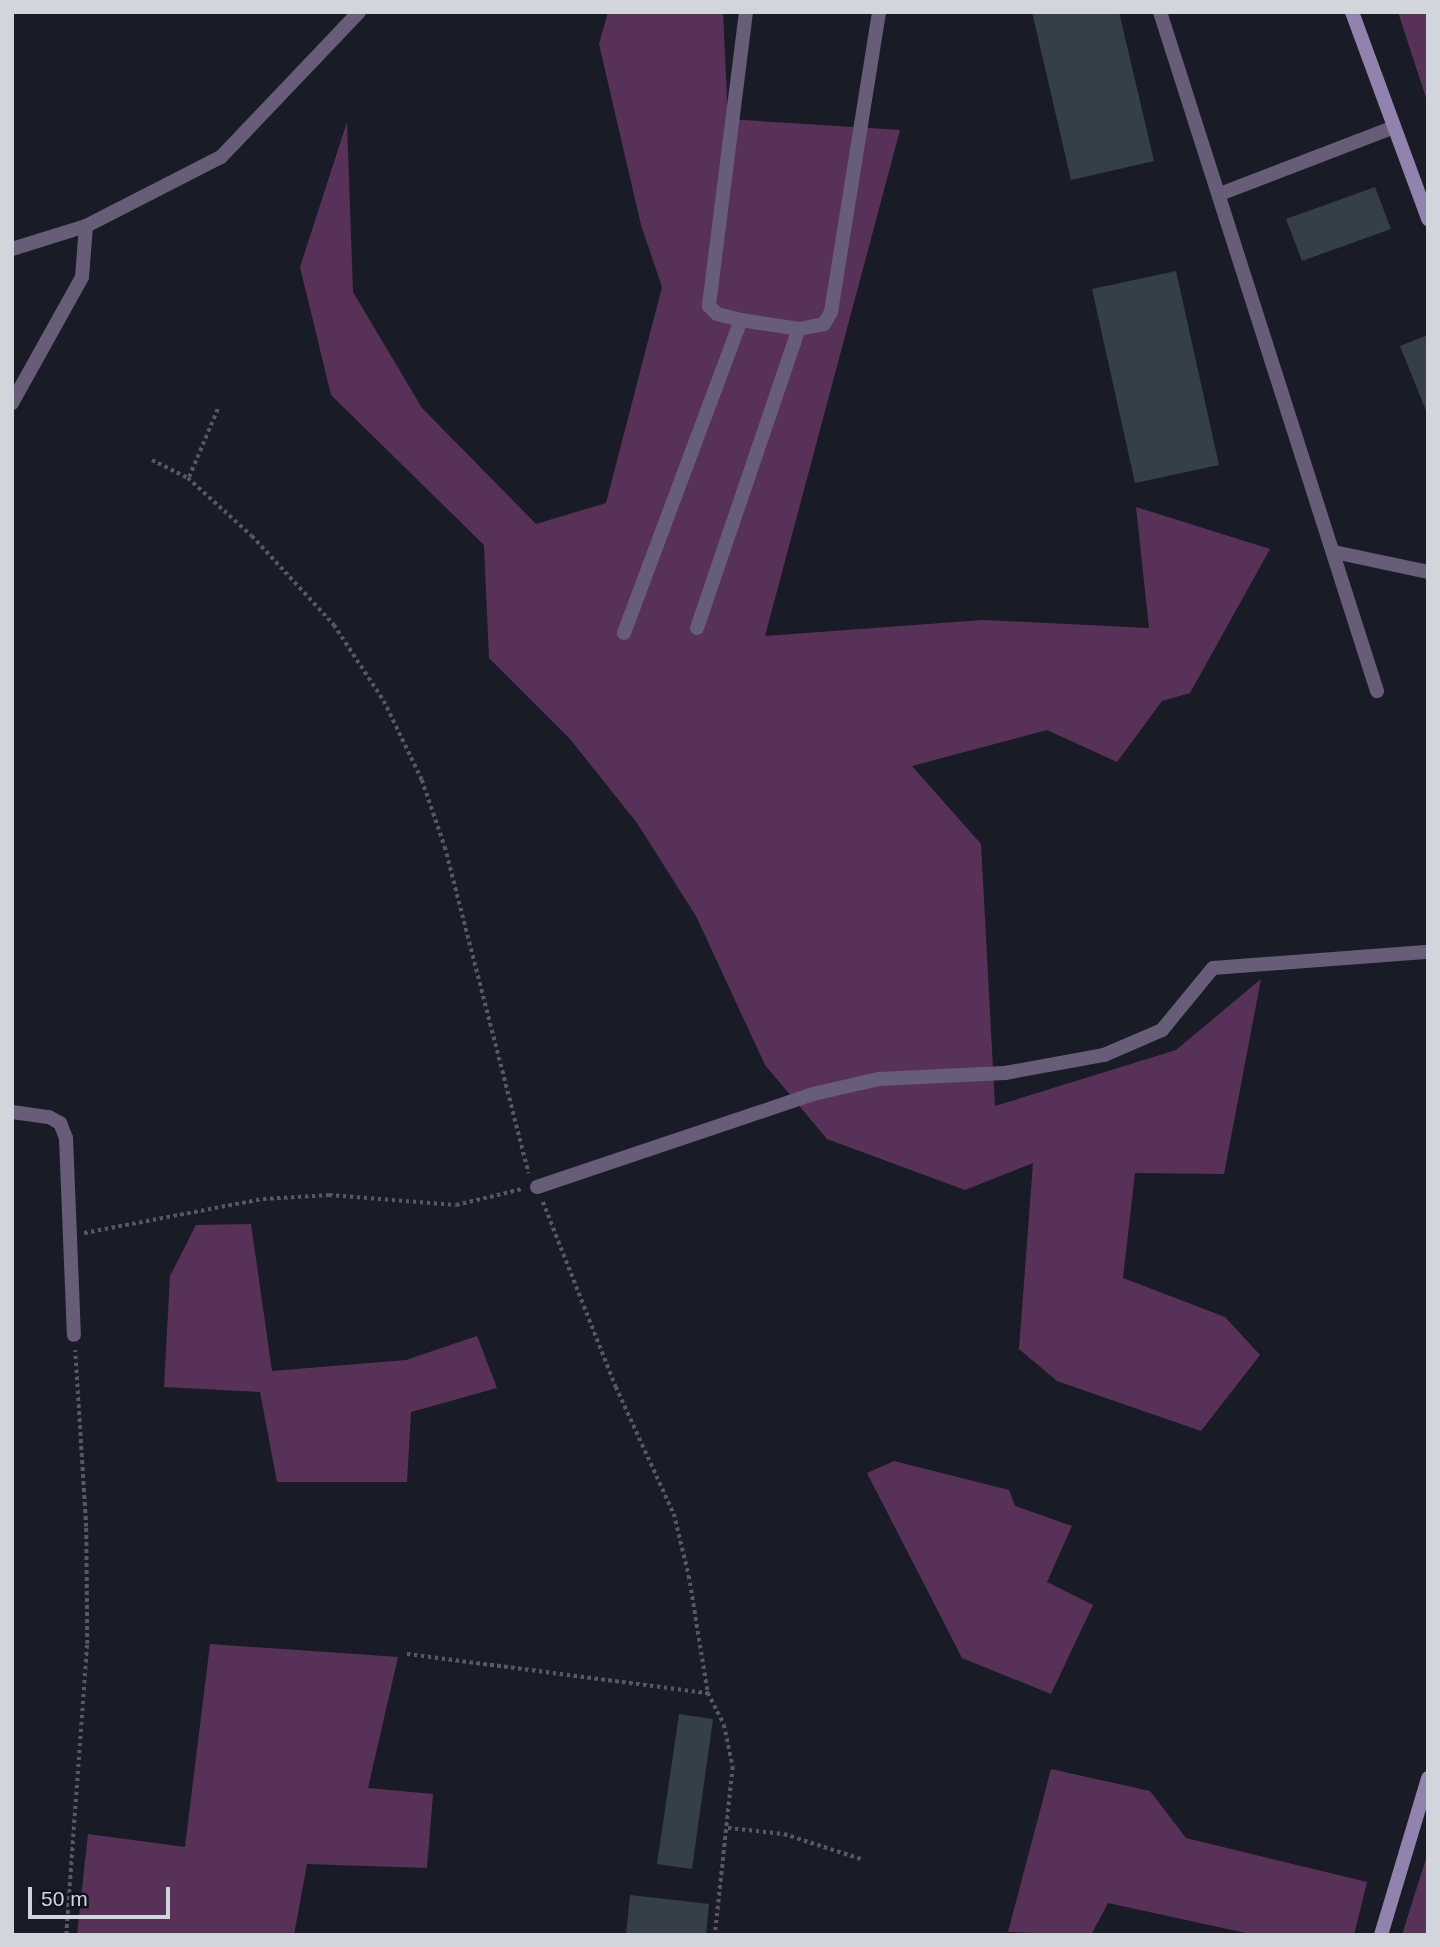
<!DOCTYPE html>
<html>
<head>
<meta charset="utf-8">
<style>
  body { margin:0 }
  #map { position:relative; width:1440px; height:1947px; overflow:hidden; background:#191c26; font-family:Arial,sans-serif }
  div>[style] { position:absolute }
  .green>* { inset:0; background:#583158 }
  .building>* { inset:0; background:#353f48 }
  .path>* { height:3.5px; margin-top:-1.75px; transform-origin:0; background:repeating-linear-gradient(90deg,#565962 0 3.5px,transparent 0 7px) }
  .minor>* { height:14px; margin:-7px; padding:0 7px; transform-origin:7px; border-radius:7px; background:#675d79 }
  .secondary>* { height:14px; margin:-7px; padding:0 7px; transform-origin:7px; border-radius:7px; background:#9182ae }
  span { translate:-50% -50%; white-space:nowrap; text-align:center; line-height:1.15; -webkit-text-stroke:6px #10131d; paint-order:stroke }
  .frame { position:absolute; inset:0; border:14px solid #d3d5dc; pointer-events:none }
  .scale { position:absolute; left:28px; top:1887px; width:142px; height:32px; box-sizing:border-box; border:4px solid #d3d5dc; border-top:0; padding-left:9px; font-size:21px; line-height:24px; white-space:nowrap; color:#d3d5dc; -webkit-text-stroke:5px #10131d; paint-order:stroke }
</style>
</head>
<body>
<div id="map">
  <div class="green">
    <i style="clip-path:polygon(608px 12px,723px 12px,728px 119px,900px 130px,765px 636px,983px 620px,1149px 628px,1136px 507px,1270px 549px,1190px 693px,1162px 701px,1117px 762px,1047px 730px,912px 766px,981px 844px,995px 1106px,1176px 1050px,1261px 979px,1224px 1174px,1135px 1173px,1123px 1278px,1225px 1317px,1260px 1355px,1201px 1431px,1057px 1381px,1019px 1349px,1033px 1163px,965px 1190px,827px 1139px,765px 1065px,696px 916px,637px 823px,570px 739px,489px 658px,484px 545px,331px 395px,300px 267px,347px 122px,353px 292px,422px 408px,536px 524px,606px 503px,662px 287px,641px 225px,599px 44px)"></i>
    <i style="clip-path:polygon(1398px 12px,1428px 12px,1428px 104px)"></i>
    <i style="clip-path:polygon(251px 1224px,272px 1371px,406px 1360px,477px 1336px,497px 1388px,411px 1412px,407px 1482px,277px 1482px,260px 1392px,164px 1387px,170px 1276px,196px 1225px)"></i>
    <i style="clip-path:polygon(894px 1461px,1009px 1490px,1015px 1506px,1072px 1526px,1047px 1582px,1093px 1605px,1051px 1694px,962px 1658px,867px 1473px)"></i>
    <i style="clip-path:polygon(210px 1644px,398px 1657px,368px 1788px,433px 1794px,427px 1868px,307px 1864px,294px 1935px,77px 1935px,88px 1834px,185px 1847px)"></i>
    <i style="clip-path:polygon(1051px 1769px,1150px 1791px,1186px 1838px,1367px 1882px,1354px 1935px,1255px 1935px,1108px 1903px,1091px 1935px,1008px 1932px)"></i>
    <i style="clip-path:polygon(1428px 1852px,1428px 1935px,1402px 1935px)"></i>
  </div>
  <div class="building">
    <i style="clip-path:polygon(1032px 12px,1119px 12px,1154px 161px,1071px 180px)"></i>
    <i style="clip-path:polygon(1375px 187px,1391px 229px,1302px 261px,1286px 219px)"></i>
    <i style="clip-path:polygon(1176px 271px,1219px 465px,1135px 483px,1092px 289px)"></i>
    <i style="clip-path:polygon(1428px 335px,1428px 413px,1427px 413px,1400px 346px)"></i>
    <i style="clip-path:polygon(679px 1714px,713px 1719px,692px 1869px,657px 1864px)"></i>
    <i style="clip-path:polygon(630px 1895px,709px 1904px,706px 1935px,626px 1935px)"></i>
  </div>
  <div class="path">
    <i style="left:152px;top:460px;width:40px;rotate:26.6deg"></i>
    <i style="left:188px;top:478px;width:86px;rotate:42.2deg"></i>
    <i style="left:252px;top:536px;width:121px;rotate:47.3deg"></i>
    <i style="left:334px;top:625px;width:91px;rotate:56.7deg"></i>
    <i style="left:384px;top:701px;width:88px;rotate:64.3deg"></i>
    <i style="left:422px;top:780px;width:71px;rotate:71.1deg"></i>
    <i style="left:445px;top:847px;width:337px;rotate:75.6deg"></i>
    <i style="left:189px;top:477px;width:75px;rotate:-67.2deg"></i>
    <i style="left:543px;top:1202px;width:199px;rotate:68.5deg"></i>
    <i style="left:616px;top:1387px;width:140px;rotate:65.5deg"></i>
    <i style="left:674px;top:1514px;width:64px;rotate:76.4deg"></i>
    <i style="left:689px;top:1576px;width:119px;rotate:80.8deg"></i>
    <i style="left:708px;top:1693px;width:36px;rotate:63deg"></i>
    <i style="left:724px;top:1725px;width:43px;rotate:77.9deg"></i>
    <i style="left:733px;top:1767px;width:169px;rotate:96.1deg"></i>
    <i style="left:84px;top:1233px;width:182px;rotate:-10.8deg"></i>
    <i style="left:263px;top:1199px;width:66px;rotate:-3.5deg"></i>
    <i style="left:329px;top:1195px;width:127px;rotate:4.5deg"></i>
    <i style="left:456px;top:1205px;width:68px;rotate:-13.6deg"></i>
    <i style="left:407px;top:1654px;width:304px;rotate:7.4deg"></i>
    <i style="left:728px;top:1828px;width:56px;rotate:6.1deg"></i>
    <i style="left:784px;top:1834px;width:81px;rotate:18deg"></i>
    <i style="left:66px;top:1935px;width:292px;rotate:-85.9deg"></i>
    <i style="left:87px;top:1644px;width:117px;rotate:-90.5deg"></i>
    <i style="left:86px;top:1527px;width:177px;rotate:-93.6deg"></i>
  </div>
  <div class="minor">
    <i style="left:746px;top:12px;width:296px;rotate:97.2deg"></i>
    <i style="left:709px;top:306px;width:11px;rotate:45deg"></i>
    <i style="left:717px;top:314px;width:25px;rotate:14deg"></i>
    <i style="left:741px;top:320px;width:59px;rotate:8.8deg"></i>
    <i style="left:799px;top:329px;width:25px;rotate:-11deg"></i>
    <i style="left:824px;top:324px;width:14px;rotate:-60deg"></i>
    <i style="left:831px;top:312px;width:304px;rotate:-80.9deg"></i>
    <i style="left:1160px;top:12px;width:713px;rotate:72.28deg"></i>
    <i style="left:1220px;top:194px;width:184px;rotate:-21deg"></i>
    <i style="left:12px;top:249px;width:77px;rotate:-17.3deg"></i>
    <i style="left:86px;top:226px;width:152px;rotate:-27.1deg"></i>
    <i style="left:221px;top:157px;width:200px;rotate:-46.4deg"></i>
    <i style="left:12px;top:403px;width:144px;rotate:-60.9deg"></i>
    <i style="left:82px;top:277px;width:51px;rotate:-85.5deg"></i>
    <i style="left:1334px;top:552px;width:96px;rotate:12deg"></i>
    <i style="left:697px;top:628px;width:316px;rotate:-71.2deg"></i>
    <i style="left:624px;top:633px;width:334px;rotate:-69.5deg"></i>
    <i style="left:12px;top:1112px;width:37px;rotate:8deg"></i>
    <i style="left:49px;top:1117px;width:13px;rotate:29deg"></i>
    <i style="left:60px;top:1123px;width:16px;rotate:68deg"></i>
    <i style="left:66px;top:1138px;width:197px;rotate:87.7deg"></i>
    <i style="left:537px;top:1187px;width:291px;rotate:-18.6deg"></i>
    <i style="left:813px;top:1094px;width:68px;rotate:-12.8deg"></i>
    <i style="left:879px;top:1079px;width:126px;rotate:-2.7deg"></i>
    <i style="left:1005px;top:1073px;width:101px;rotate:-10.3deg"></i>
    <i style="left:1104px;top:1055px;width:63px;rotate:-23.3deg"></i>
    <i style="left:1162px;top:1030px;width:80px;rotate:-50.6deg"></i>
    <i style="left:1213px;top:968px;width:216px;rotate:-4.3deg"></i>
  </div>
  <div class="secondary">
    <i style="left:1352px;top:12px;width:221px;rotate:69.8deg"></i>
    <i style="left:1381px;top:1935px;width:164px;rotate:-73.3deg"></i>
  </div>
  <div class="frame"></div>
  <div class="scale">50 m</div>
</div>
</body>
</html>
